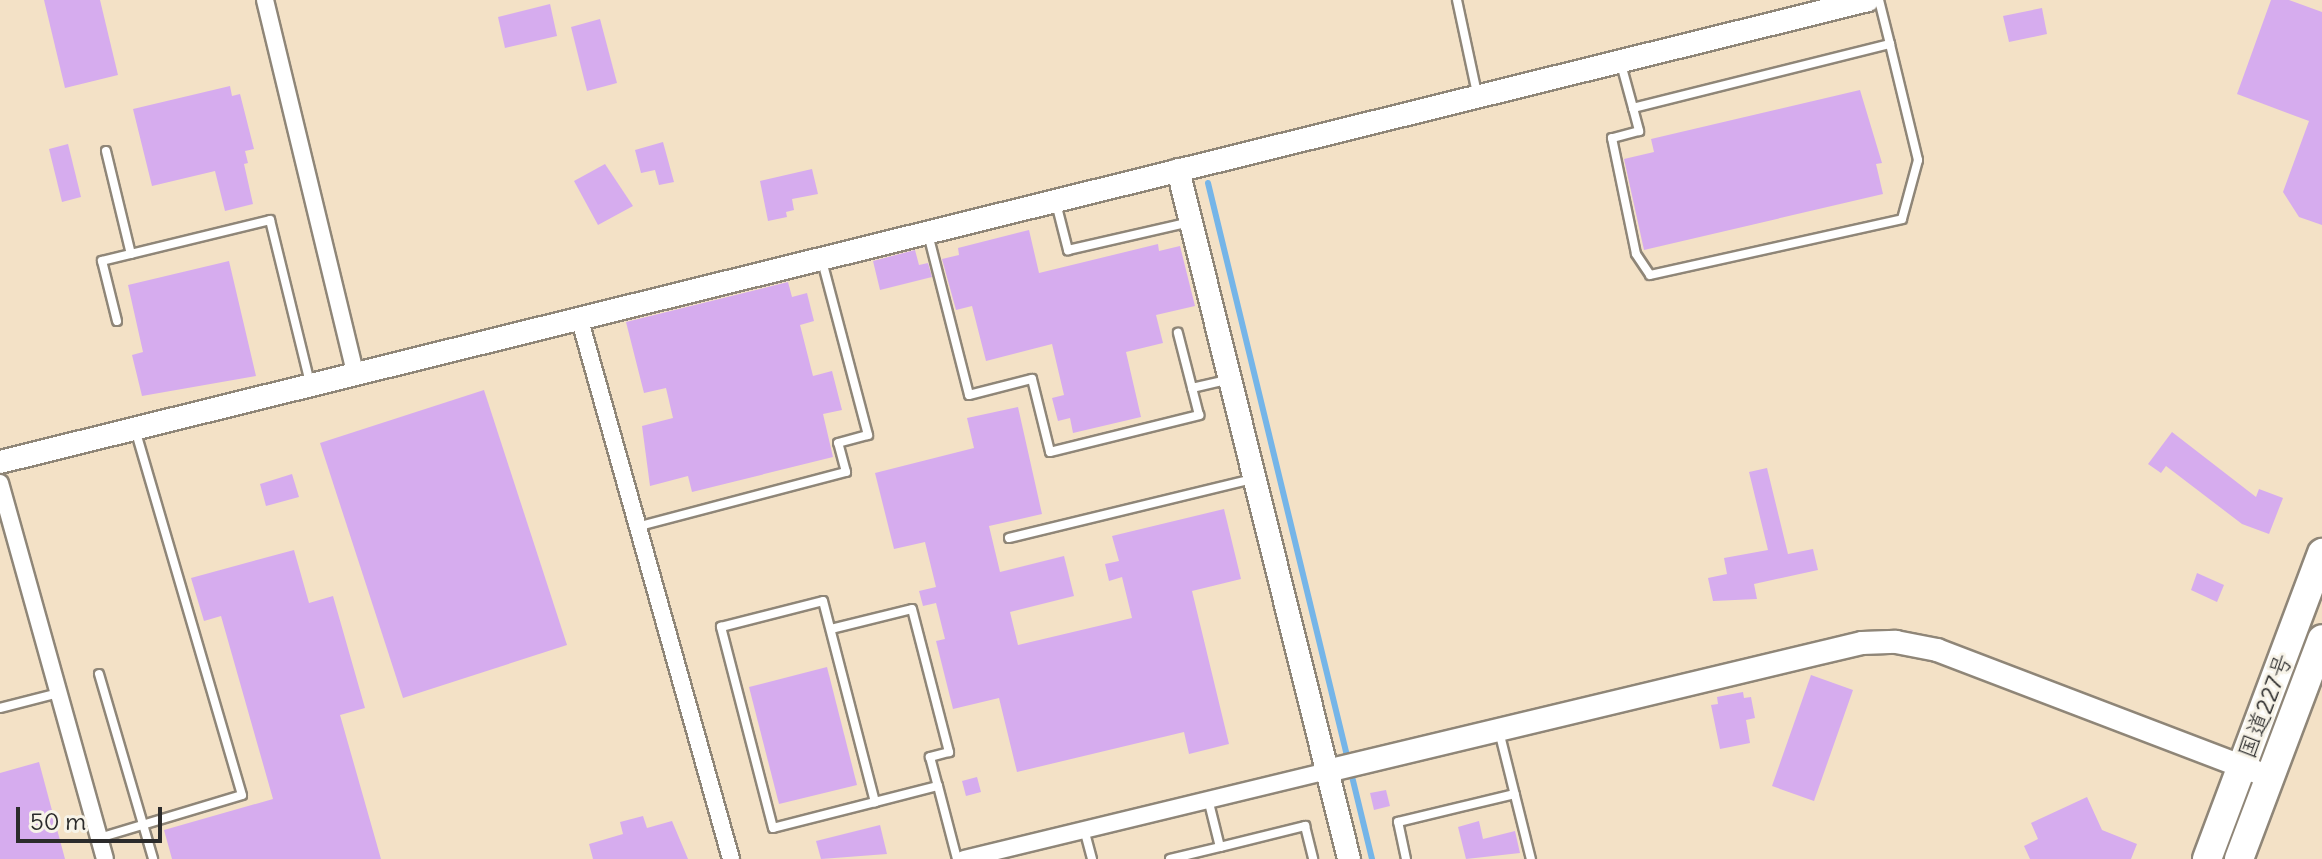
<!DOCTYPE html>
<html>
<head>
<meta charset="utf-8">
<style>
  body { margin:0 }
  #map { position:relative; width:2322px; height:859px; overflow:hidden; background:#f3e1c6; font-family:Delius,"Klee One",sans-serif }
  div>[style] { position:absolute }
  .stream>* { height:6px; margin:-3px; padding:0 3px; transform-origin:3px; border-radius:3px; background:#75b5e8 }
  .building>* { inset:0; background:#d6acee }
  .roads { filter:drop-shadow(2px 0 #8f8678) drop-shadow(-2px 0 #8f8678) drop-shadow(0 2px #8f8678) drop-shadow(0 -2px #8f8678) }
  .service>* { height:8px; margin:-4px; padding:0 4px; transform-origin:4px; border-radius:4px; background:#fff }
  .minor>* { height:16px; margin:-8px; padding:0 8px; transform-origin:8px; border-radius:8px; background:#fff }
  .tertiary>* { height:22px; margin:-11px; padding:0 11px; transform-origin:11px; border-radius:11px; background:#fff }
  .trunk>* { height:28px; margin:-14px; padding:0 14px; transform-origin:14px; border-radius:14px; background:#fff }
  span { translate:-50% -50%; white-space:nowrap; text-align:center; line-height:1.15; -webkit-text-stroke:6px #f7f3e8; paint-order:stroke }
  .street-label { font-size:24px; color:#2b2b2b }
  .scale { position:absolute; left:16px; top:807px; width:146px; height:36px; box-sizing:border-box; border:4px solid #2b2b2b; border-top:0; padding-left:10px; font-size:24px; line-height:28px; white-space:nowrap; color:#2b2b2b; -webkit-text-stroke:6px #f7f3e8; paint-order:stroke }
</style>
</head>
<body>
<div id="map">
  <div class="stream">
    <i style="left:1208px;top:183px;width:696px;rotate:76.36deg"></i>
  </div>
  <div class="building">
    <i style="clip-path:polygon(44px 0,100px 0,118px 75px,65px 88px)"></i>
    <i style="clip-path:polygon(2271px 0,2289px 0,2322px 12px,2322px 225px,2299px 217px,2283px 192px,2309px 121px,2237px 94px)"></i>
    <i style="clip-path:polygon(550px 4px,557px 36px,505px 48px,498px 17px)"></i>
    <i style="clip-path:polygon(2042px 8px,2047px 34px,2009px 42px,2003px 16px)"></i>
    <i style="clip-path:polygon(600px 19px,617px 83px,587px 91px,571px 27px)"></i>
    <i style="clip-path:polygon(230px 86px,232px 96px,240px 94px,254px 149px,245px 151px,248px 163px,244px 164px,253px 204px,225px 211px,215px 171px,152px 186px,133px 109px)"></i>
    <i style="clip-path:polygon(1860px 90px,1882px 163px,1876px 164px,1883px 194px,1644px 250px,1624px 159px,1654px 152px,1651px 139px)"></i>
    <i style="clip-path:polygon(663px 142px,674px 182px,659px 185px,655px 170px,641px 173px,635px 150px)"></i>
    <i style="clip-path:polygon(68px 144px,81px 197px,62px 202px,49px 149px)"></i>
    <i style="clip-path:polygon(605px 164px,633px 206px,598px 225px,574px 181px)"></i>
    <i style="clip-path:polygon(812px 169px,818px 194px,792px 199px,794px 210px,786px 212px,787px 217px,768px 221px,760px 181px)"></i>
    <i style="clip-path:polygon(1029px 230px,1039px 273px,1158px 244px,1159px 251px,1180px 246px,1195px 306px,1156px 315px,1163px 343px,1126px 352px,1141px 417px,1073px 433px,1070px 418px,1058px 421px,1052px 398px,1064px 395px,1052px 344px,986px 361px,972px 306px,956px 310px,942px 259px,959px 255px,958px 248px)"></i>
    <i style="clip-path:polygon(915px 250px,919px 265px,928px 263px,932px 277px,880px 290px,873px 261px)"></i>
    <i style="clip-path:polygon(229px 261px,256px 376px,142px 396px,132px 355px,143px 352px,128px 285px)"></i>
    <i style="clip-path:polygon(788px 282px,792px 297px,807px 293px,814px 321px,800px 325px,813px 376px,832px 371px,842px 410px,823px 414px,833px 457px,692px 492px,688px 476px,650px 486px,642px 426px,673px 418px,666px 388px,644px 393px,626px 322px)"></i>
    <i style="clip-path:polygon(484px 390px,567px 645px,403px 698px,320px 443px)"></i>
    <i style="clip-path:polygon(1018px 407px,1042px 514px,989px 526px,1000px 572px,1064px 556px,1074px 596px,1010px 612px,1018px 645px,1132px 618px,1122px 577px,1109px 581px,1105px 564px,1119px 561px,1112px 536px,1224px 509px,1241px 579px,1192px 591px,1229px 744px,1189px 754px,1184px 732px,1017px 772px,999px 698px,953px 709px,936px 641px,945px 639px,936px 603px,923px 606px,919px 591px,936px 587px,925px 542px,894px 549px,875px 473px,974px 448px,967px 418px)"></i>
    <i style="clip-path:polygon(2172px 432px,2256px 497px,2259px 489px,2283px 498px,2269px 534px,2242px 524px,2166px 466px,2161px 473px,2148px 464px)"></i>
    <i style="clip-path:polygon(1767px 468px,1788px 554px,1813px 549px,1818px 570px,1754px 584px,1757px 599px,1713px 601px,1708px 578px,1727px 574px,1724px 558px,1768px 550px,1749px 472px)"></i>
    <i style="clip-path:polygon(292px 474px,299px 497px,266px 506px,260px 484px)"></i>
    <i style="clip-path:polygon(294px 550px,309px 603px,333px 596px,365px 708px,340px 715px,381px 859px,172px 859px,164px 830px,273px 799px,221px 616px,204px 621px,191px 578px)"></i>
    <i style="clip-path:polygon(2197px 573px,2224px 585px,2217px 602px,2191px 590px)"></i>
    <i style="clip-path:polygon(827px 667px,857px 785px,779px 804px,749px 687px)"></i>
    <i style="clip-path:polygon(1811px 675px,1853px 690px,1814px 801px,1772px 786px)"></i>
    <i style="clip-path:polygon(1743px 692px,1744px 698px,1751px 697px,1755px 718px,1746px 720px,1750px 743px,1720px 749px,1711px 705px,1718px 704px,1717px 697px)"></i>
    <i style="clip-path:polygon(39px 762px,65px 859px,0 859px,0 773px)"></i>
    <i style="clip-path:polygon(977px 777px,981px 792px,966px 796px,962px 781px)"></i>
    <i style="clip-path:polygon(1386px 790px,1390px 806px,1374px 810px,1370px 793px)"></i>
    <i style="clip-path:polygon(2087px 797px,2102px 830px,2137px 844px,2131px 859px,2030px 859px,2024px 846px,2038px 839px,2031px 823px)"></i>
    <i style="clip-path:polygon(643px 816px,647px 828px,672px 821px,688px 859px,593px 859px,589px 844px,623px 834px,620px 822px)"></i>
    <i style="clip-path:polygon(1479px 821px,1483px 839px,1515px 831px,1520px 853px,1466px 859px,1458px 827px)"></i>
    <i style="clip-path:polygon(880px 825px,887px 854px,821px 859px,816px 841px)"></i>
  </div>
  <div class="roads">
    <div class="service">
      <i style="left:1457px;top:0;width:95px;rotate:77.9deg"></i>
      <i style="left:1621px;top:64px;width:46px;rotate:74.7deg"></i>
      <i style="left:1633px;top:108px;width:265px;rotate:-14deg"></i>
      <i style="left:1890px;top:44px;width:45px;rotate:-104deg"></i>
      <i style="left:1633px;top:108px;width:24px;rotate:75deg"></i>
      <i style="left:1639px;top:131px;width:28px;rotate:165deg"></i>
      <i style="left:1612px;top:138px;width:118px;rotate:78.3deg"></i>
      <i style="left:1636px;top:254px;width:25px;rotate:56deg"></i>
      <i style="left:1650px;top:275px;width:258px;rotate:-12.5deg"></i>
      <i style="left:1902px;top:219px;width:61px;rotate:-74.8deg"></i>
      <i style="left:1918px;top:160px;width:119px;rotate:-103.6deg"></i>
      <i style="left:106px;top:151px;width:106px;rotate:76.4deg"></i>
      <i style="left:1056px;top:203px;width:49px;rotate:75.7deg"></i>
      <i style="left:1068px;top:250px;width:125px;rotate:-12.9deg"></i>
      <i style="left:928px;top:234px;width:166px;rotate:75.7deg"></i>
      <i style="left:969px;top:395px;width:65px;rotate:-14.3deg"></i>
      <i style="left:1032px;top:379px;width:75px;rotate:76.1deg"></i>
      <i style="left:1050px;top:452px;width:154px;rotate:-13.9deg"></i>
      <i style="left:1199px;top:415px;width:85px;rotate:-104.4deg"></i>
      <i style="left:117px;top:321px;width:62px;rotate:-104deg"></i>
      <i style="left:102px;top:261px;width:173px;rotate:-13.7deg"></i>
      <i style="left:270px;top:220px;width:168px;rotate:76.2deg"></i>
      <i style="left:1192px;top:388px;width:36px;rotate:-13deg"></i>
      <i style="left:640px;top:526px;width:213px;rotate:-14.7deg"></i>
      <i style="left:846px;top:472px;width:30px;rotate:-105deg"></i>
      <i style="left:838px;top:443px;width:31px;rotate:-15deg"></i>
      <i style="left:868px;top:435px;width:180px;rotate:-104.8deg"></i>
      <i style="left:1009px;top:538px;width:251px;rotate:-13.6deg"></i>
      <i style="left:823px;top:601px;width:208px;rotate:75.5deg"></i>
      <i style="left:875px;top:802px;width:105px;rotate:165.7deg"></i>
      <i style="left:773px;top:828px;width:208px;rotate:-104.5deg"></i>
      <i style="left:721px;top:627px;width:105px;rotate:-14.3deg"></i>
      <i style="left:831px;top:629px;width:83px;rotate:-13.9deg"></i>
      <i style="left:912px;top:609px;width:148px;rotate:75.5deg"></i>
      <i style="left:949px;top:752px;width:20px;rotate:165deg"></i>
      <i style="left:930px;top:757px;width:30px;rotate:75deg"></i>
      <i style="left:99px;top:674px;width:193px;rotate:73.7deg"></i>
      <i style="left:0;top:708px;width:61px;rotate:-14.3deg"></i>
      <i style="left:1499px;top:731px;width:132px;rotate:76deg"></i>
      <i style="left:875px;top:802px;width:65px;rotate:-14.3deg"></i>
      <i style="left:938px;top:786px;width:75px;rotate:75.4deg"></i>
      <i style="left:1084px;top:829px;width:31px;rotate:75deg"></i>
      <i style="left:99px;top:838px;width:149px;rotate:-16.7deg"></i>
      <i style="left:242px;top:795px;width:381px;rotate:-106.3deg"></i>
      <i style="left:1220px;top:847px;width:88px;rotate:-13.9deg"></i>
      <i style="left:1305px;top:826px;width:34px;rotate:76deg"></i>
      <i style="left:1170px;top:859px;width:51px;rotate:-13.5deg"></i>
      <i style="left:1220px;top:847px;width:49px;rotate:-104deg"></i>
      <i style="left:1406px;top:859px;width:38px;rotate:-102deg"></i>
      <i style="left:1398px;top:822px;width:120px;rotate:-13.5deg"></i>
    </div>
    <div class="minor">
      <i style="left:265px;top:0;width:383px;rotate:76.4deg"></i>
      <i style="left:579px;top:317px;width:563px;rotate:74.33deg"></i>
      <i style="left:0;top:483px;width:390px;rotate:74.4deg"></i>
      <i style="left:964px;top:859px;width:374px;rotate:-13.6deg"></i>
    </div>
    <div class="tertiary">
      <i style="left:1178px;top:170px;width:710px;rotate:76.06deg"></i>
      <i style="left:0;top:462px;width:1924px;rotate:-13.89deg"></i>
      <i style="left:1327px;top:771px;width:550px;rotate:-13.46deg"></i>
      <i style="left:1862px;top:643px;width:34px;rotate:-2deg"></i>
      <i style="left:1896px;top:642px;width:42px;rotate:11deg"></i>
      <i style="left:1937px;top:650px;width:342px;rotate:20.9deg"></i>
    </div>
    <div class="trunk">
      <i style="left:2207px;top:859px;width:327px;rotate:-69.4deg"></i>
      <i style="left:2239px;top:859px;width:235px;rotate:-69.3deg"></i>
    </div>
  </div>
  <div class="street-label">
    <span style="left:2265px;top:706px;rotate:-69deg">国道227号</span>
  </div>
  <div class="scale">50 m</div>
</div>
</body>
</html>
